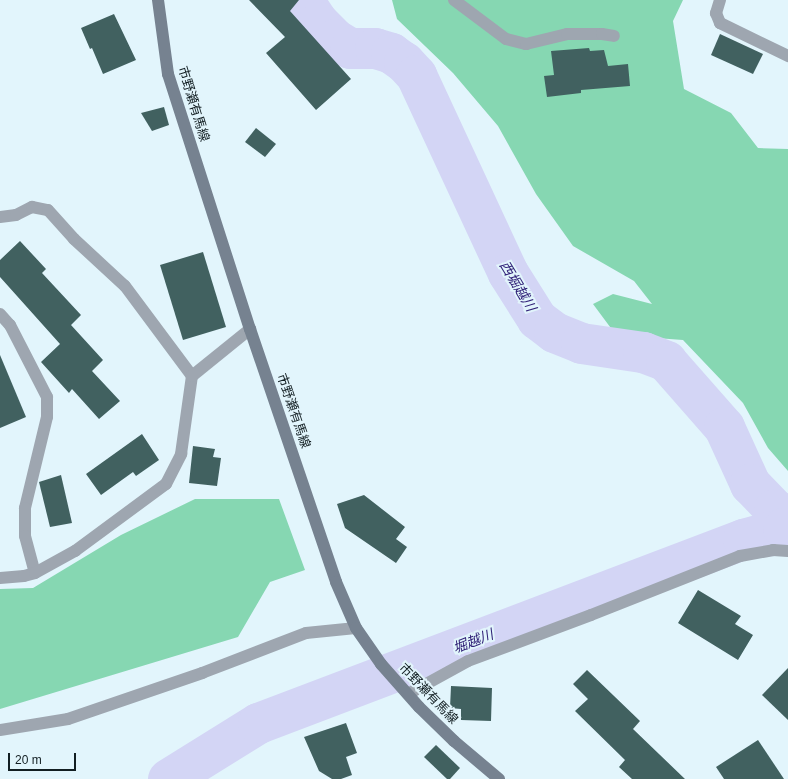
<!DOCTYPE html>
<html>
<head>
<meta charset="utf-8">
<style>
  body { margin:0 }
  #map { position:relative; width:788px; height:779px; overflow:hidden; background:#e2f5fc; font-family:Helvetica,"Noto Sans JP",sans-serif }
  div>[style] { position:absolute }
  .green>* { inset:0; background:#86d7b2 }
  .river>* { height:41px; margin:-20.5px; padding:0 20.5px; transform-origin:20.5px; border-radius:20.5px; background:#d3d5f5 }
  .building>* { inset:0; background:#416160 }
  .street>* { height:12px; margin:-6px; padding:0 6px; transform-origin:6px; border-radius:6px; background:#9ea6b0 }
  .secondary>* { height:12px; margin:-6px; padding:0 6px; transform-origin:6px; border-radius:6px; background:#768290 }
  span { translate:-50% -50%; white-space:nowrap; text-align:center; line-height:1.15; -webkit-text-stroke:4px #e2f5fc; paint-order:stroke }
  .street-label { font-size:13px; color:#121e22 }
  .water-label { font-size:14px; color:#302177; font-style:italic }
  .scale { position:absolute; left:8px; top:753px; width:68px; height:18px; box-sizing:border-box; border:2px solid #121e22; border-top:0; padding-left:5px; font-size:12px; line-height:14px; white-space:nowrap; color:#121e22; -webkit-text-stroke:3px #e2f5fc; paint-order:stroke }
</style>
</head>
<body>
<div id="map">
  <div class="green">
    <i style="clip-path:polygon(392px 0,683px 0,673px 21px,684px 89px,731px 113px,758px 148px,788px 149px,788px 471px,768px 448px,743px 403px,683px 340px,616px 335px,593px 304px,613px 294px,652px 304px,634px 281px,573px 246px,536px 194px,498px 126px,453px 73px,397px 19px)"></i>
    <i style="clip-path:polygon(195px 499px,279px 499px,305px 570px,270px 582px,238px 637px,0 709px,0 589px,33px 588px,121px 535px)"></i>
  </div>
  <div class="river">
    <i style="left:303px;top:0;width:27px;rotate:56deg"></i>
    <i style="left:318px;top:22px;width:24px;rotate:45deg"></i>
    <i style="left:335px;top:39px;width:17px;rotate:31deg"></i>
    <i style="left:350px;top:48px;width:25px"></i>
    <i style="left:375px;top:48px;width:17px;rotate:17deg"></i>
    <i style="left:391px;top:53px;width:16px;rotate:35deg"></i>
    <i style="left:404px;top:62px;width:18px;rotate:47deg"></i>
    <i style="left:416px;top:75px;width:218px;rotate:65.1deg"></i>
    <i style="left:508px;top:273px;width:54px;rotate:57.8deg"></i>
    <i style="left:537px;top:319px;width:21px;rotate:37deg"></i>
    <i style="left:554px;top:332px;width:29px;rotate:22deg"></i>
    <i style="left:581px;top:343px;width:63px;rotate:8.3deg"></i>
    <i style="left:643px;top:352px;width:25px;rotate:21deg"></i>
    <i style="left:666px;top:361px;width:88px;rotate:48.7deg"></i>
    <i style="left:724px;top:427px;width:63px;rotate:65.5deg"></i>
    <i style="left:750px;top:484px;width:35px;rotate:46deg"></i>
    <i style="left:774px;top:509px;width:17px;rotate:33deg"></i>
    <i style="left:168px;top:779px;width:106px;rotate:-31.9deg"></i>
    <i style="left:258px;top:723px;width:519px;rotate:-20.78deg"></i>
    <i style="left:743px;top:539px;width:41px;rotate:-15.4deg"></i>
    <i style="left:783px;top:528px;width:5px"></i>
  </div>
  <div class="building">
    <i style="clip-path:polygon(249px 0,299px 0,290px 11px,351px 79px,316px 110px,266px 53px,285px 37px)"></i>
    <i style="clip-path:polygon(114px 14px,136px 60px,103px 74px,92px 48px,90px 49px,81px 28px)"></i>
    <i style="clip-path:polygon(720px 34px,763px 54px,753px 74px,711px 55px)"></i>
    <i style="clip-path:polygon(589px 48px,590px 51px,604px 50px,608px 66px,628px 64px,630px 86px,581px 90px,581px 93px,547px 97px,544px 76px,554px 75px,551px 51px)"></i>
    <i style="clip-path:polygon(164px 107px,169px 125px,152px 131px,141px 113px)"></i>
    <i style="clip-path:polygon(256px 128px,276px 144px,265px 157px,245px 142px)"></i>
    <i style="clip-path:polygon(20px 241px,46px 269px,42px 273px,81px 315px,71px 325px,103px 360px,92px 371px,120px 401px,99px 419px,72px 389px,69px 393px,41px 362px,60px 344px,0 277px,0 260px)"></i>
    <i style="clip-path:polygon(203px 252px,226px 327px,183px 340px,160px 265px)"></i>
    <i style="clip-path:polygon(0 355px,26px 417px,0 428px)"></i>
    <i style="clip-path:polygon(142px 434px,159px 460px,136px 476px,133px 472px,101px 495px,86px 474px)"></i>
    <i style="clip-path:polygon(193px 446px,215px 449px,213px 457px,221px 458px,217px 486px,189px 483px)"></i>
    <i style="clip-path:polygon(61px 475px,72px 523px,50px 527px,39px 482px)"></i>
    <i style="clip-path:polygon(364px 495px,405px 527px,396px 539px,407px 547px,396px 563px,345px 528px,337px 504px)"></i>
    <i style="clip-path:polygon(698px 590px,741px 616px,735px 624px,753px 635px,738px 660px,678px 623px)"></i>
    <i style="clip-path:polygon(788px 668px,788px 720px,762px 695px)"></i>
    <i style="clip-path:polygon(587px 670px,640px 721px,633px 729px,685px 779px,632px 779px,619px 767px,625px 760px,575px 711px,588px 699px,573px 684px)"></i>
    <i style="clip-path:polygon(451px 686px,492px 688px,491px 721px,461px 720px,461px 709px,450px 708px)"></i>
    <i style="clip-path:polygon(346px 723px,357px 753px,346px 757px,352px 775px,341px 779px,332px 779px,319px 771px,304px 737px)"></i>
    <i style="clip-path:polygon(758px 740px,784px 779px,724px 779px,716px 767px)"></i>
    <i style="clip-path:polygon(436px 745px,460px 768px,450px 779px,447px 779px,424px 757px)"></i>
  </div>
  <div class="street">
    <i style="left:454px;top:0;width:65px;rotate:36.9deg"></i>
    <i style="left:506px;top:39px;width:21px;rotate:14deg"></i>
    <i style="left:526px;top:44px;width:42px;rotate:-13.7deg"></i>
    <i style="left:567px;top:34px;width:35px"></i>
    <i style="left:602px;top:34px;width:12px;rotate:9deg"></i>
    <i style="left:720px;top:0;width:14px;rotate:107deg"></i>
    <i style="left:716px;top:13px;width:11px;rotate:68deg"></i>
    <i style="left:720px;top:23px;width:76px;rotate:25.9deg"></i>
    <i style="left:0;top:217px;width:16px;rotate:-7deg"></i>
    <i style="left:16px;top:215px;width:18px;rotate:-27deg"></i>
    <i style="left:32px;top:207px;width:16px;rotate:11deg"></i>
    <i style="left:48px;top:210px;width:39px;rotate:48deg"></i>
    <i style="left:74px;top:239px;width:69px;rotate:42.7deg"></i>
    <i style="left:125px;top:286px;width:112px;rotate:53.3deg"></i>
    <i style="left:0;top:314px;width:15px;rotate:48deg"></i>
    <i style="left:10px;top:325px;width:81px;rotate:62.8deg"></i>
    <i style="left:47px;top:397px;width:20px;rotate:90deg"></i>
    <i style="left:47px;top:417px;width:94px;rotate:103.6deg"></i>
    <i style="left:25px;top:508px;width:28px;rotate:90deg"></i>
    <i style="left:25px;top:536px;width:38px;rotate:75deg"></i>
    <i style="left:0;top:578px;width:24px;rotate:-5deg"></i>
    <i style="left:24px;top:576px;width:11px;rotate:-15deg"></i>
    <i style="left:35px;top:573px;width:46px;rotate:-28.8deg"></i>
    <i style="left:75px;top:551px;width:113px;rotate:-36.4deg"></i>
    <i style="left:166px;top:484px;width:34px;rotate:-63deg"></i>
    <i style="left:181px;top:454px;width:79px;rotate:-82deg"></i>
    <i style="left:192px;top:376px;width:75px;rotate:-39deg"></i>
    <i style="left:408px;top:694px;width:68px;rotate:-28.8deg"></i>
    <i style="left:468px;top:661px;width:131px;rotate:-20.5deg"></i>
    <i style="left:591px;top:615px;width:160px;rotate:-21.6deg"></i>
    <i style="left:740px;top:556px;width:34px;rotate:-10deg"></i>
    <i style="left:773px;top:550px;width:15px;rotate:4deg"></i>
    <i style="left:0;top:730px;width:69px;rotate:-9.2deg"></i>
    <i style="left:68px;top:719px;width:142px;rotate:-18.9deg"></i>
    <i style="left:202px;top:673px;width:111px;rotate:-21deg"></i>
    <i style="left:306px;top:633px;width:50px;rotate:-5.7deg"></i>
  </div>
  <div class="secondary">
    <i style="left:158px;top:0;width:75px;rotate:82.3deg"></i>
    <i style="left:168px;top:74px;width:268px;rotate:72.2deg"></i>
    <i style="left:250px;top:329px;width:267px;rotate:71.2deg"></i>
    <i style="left:336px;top:582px;width:50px;rotate:66.5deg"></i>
    <i style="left:356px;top:628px;width:44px;rotate:55.2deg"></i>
    <i style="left:381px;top:664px;width:57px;rotate:48.5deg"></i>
    <i style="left:419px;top:707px;width:49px;rotate:44.2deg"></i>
    <i style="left:454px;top:741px;width:59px;rotate:40.2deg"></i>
  </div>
  <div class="street-label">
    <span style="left:193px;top:104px;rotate:73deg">市野瀬有馬線</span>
    <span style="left:293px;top:411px;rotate:71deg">市野瀬有馬線</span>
    <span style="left:428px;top:694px;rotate:46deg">市野瀬有馬線</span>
  </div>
  <div class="water-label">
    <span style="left:518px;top:286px;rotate:59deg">西堀越川</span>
    <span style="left:473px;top:641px;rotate:-21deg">堀越川</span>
  </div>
  <div class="scale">20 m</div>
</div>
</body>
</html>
